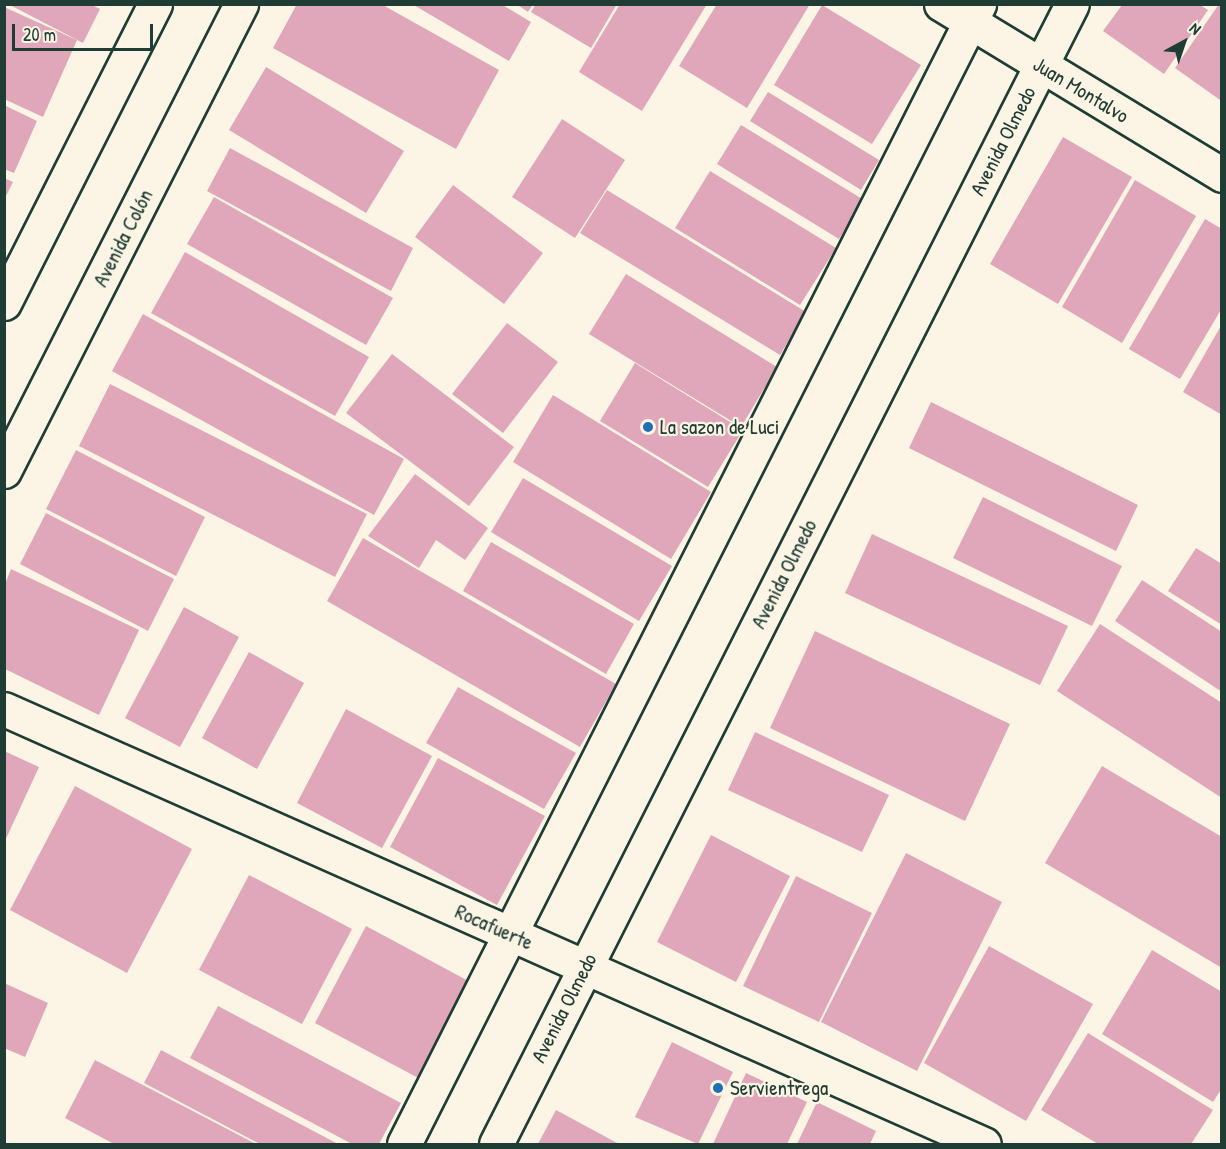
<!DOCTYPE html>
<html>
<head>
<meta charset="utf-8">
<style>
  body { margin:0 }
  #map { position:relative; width:1226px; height:1149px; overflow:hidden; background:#fcf5e5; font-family:"Patrick Hand",sans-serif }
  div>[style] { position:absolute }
  .building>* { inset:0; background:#dfa7b9 }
  .roads { filter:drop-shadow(2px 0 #1f3d34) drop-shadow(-2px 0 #1f3d34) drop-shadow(0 2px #1f3d34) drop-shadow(0 -2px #1f3d34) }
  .street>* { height:33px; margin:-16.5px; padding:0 16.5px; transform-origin:16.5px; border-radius:16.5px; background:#fcf5e5 }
  .secondary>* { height:33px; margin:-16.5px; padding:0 16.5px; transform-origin:16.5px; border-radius:16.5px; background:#fcf5e5 }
  .dots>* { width:16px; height:16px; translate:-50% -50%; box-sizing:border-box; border:3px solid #fcf5e5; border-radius:50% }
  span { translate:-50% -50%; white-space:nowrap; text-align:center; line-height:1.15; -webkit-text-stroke:4.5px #fcf5e5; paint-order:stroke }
  .street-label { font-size:21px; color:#1f3d34 }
  .poi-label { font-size:21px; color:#1f3d34 }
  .left { translate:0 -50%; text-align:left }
  .frame { position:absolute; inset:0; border:6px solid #1f3d34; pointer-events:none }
  .north { position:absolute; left:1154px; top:12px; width:60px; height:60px; -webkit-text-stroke:4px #fcf5e5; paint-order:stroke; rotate:40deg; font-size:16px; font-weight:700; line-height:24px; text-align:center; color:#1f3d34 }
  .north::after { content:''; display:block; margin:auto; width:21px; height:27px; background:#1f3d34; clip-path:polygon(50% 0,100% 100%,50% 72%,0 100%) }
  .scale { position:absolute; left:12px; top:24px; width:141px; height:27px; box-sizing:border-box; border:3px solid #1f3d34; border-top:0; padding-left:8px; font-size:18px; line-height:21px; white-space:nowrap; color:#1f3d34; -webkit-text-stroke:4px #fcf5e5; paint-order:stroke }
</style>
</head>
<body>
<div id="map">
  <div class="building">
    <i style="clip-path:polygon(297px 4px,381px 4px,499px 70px,456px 149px,273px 48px)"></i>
    <i style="clip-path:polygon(412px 4px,501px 4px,531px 22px,509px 61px)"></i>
    <i style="clip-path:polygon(516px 4px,533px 4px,528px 12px)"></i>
    <i style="clip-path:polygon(536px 4px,617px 4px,591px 48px,531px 12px)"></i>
    <i style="clip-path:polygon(620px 4px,707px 4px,642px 111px,579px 72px)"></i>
    <i style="clip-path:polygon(717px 4px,810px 4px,747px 108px,679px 66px)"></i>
    <i style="clip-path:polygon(1219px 4px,1222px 4px,1220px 100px,1175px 68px)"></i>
    <i style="clip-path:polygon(10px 5px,92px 5px,100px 9px,83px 43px)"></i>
    <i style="clip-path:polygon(822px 5px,921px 65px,872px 144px,774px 85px)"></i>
    <i style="clip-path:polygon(1122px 5px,1200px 5px,1208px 10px,1164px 74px,1103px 31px)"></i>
    <i style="clip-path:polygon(4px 7px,77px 40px,43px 117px,4px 99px)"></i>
    <i style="clip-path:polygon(266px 67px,404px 151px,366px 213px,229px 130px)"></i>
    <i style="clip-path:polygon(768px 92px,879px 160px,861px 190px,750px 121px)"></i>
    <i style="clip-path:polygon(4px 105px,37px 121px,14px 173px,4px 169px)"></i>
    <i style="clip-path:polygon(562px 119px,625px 160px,575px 238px,512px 197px)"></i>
    <i style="clip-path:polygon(741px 125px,864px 200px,839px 239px,717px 164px)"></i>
    <i style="clip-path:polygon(1063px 137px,1132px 177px,1058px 304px,990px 264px)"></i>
    <i style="clip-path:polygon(230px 148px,413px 248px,391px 291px,207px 191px)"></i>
    <i style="clip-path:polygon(710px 171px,836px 248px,800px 305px,675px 228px)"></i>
    <i style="clip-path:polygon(4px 178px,13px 182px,4px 200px)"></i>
    <i style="clip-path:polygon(1135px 180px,1196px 216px,1122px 343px,1062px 307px)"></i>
    <i style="clip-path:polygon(453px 185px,543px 253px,504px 304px,415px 237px)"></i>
    <i style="clip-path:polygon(607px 190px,806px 312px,780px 355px,580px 233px)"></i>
    <i style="clip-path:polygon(214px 197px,393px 298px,366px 345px,187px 244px)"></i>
    <i style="clip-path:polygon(1205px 219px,1222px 229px,1222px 308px,1180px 379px,1129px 349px)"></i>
    <i style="clip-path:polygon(185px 252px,369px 357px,335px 416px,151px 313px)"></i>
    <i style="clip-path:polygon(626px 274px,777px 367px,741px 427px,589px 334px)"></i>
    <i style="clip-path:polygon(143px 314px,404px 459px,374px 515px,112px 371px)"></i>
    <i style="clip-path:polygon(507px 323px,558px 362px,503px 433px,452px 394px)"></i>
    <i style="clip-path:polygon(1222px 324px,1222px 415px,1183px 392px)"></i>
    <i style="clip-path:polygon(392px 354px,514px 447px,469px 506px,346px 413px)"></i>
    <i style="clip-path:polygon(635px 363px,743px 430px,708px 487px,600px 421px)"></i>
    <i style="clip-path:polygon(110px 384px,367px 514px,335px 577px,79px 446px)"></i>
    <i style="clip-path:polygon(553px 395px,711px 492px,671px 559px,513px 462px)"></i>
    <i style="clip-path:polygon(931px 402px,1138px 505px,1116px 551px,909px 448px)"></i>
    <i style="clip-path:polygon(76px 450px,205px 517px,176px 576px,46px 509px)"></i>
    <i style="clip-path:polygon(415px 474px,488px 528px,465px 560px,436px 540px,419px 568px,368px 536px)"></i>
    <i style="clip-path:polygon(523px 478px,672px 566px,639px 621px,491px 532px)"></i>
    <i style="clip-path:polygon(983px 497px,1122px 566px,1092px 626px,953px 558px)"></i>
    <i style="clip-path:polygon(46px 513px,174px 579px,148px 631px,20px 564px)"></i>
    <i style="clip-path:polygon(872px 534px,1068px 626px,1040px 685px,845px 593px)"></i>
    <i style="clip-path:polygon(363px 538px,616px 684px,580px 747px,327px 601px)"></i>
    <i style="clip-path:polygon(491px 542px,634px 624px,606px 674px,463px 591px)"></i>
    <i style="clip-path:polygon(1196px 548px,1222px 564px,1222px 625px,1168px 591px)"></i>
    <i style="clip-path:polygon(11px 569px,139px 630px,99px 715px,5px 669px,5px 584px)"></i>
    <i style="clip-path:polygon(1142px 580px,1222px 632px,1222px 692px,1115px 621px)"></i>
    <i style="clip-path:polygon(184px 607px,239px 637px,180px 747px,125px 718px)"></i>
    <i style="clip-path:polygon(1100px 624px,1222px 703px,1222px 798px,1057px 691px)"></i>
    <i style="clip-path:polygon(815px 631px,1010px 724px,965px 821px,770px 728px)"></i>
    <i style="clip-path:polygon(249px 652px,304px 683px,257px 769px,202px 738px)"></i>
    <i style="clip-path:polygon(458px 687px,576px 753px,544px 809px,426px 743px)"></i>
    <i style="clip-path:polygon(346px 709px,432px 756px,382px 848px,297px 803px)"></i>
    <i style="clip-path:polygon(755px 732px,889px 795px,862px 852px,728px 790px)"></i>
    <i style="clip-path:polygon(4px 751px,39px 767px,4px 843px)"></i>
    <i style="clip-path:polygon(438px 758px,545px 816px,497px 905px,390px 847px)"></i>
    <i style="clip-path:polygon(1102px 766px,1222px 837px,1222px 968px,1045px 863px)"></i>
    <i style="clip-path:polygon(75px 786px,192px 849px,127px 973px,10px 910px)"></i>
    <i style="clip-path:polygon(711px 835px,790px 876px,736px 982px,657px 942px)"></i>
    <i style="clip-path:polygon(906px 853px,1002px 902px,917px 1071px,821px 1022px)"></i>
    <i style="clip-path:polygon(249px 875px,352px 929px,302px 1024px,199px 970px)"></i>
    <i style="clip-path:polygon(796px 876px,872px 913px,819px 1022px,743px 986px)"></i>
    <i style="clip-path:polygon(366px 926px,474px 984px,422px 1080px,315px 1023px)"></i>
    <i style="clip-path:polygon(989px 946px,1093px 1004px,1026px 1121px,924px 1063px)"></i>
    <i style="clip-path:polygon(1152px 950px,1222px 992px,1222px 1088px,1213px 1102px,1102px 1034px)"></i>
    <i style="clip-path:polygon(4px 983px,48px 1003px,25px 1057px,4px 1048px)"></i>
    <i style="clip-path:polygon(218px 1006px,401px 1103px,379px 1144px,352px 1144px,190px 1058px)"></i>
    <i style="clip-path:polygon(1088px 1033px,1213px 1110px,1191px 1144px,1098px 1144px,1041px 1110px)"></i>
    <i style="clip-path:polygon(672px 1042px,733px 1072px,698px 1144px,635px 1117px)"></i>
    <i style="clip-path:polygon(161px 1050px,338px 1144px,260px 1144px,144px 1083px)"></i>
    <i style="clip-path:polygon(95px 1060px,256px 1144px,114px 1144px,65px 1118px)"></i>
    <i style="clip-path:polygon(746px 1073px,807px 1102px,787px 1144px,713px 1144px)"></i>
    <i style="clip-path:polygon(817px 1102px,876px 1131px,870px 1144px,797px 1144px)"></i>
    <i style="clip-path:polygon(556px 1110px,619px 1144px,538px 1144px)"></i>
  </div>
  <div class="roads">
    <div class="street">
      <i style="left:941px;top:4px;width:329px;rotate:31.3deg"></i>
      <i style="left:1041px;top:65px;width:68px;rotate:-63.1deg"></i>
      <i style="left:4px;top:709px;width:1072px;rotate:23.94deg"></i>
    </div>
    <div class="secondary">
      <i style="left:4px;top:303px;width:335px;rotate:-63.2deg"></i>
      <i style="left:4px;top:471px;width:524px;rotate:-63.09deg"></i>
      <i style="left:404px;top:1144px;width:1277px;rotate:-63.23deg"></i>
      <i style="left:496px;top:1144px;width:1209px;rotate:-63.2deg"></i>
    </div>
  </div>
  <div class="dots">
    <i style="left:648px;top:427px;background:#1f6fb2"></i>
    <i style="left:718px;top:1088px;background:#1f6fb2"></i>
  </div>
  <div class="street-label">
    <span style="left:1081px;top:90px;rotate:31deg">Juan Montalvo</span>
    <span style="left:1003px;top:141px;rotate:-63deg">Avenida Olmedo</span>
    <span style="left:123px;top:238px;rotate:-63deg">Avenida Colón</span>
    <span style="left:784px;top:574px;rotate:-63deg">Avenida Olmedo</span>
    <span style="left:494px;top:927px;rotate:24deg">Rocafuerte</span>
    <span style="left:564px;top:1008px;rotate:-63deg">Avenida Olmedo</span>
  </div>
  <div class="poi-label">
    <span class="left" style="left:660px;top:427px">La sazon de Luci</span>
    <span class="left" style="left:730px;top:1088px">Servientrega</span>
  </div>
  <div class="frame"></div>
  <div class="north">N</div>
  <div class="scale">20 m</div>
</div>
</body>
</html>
